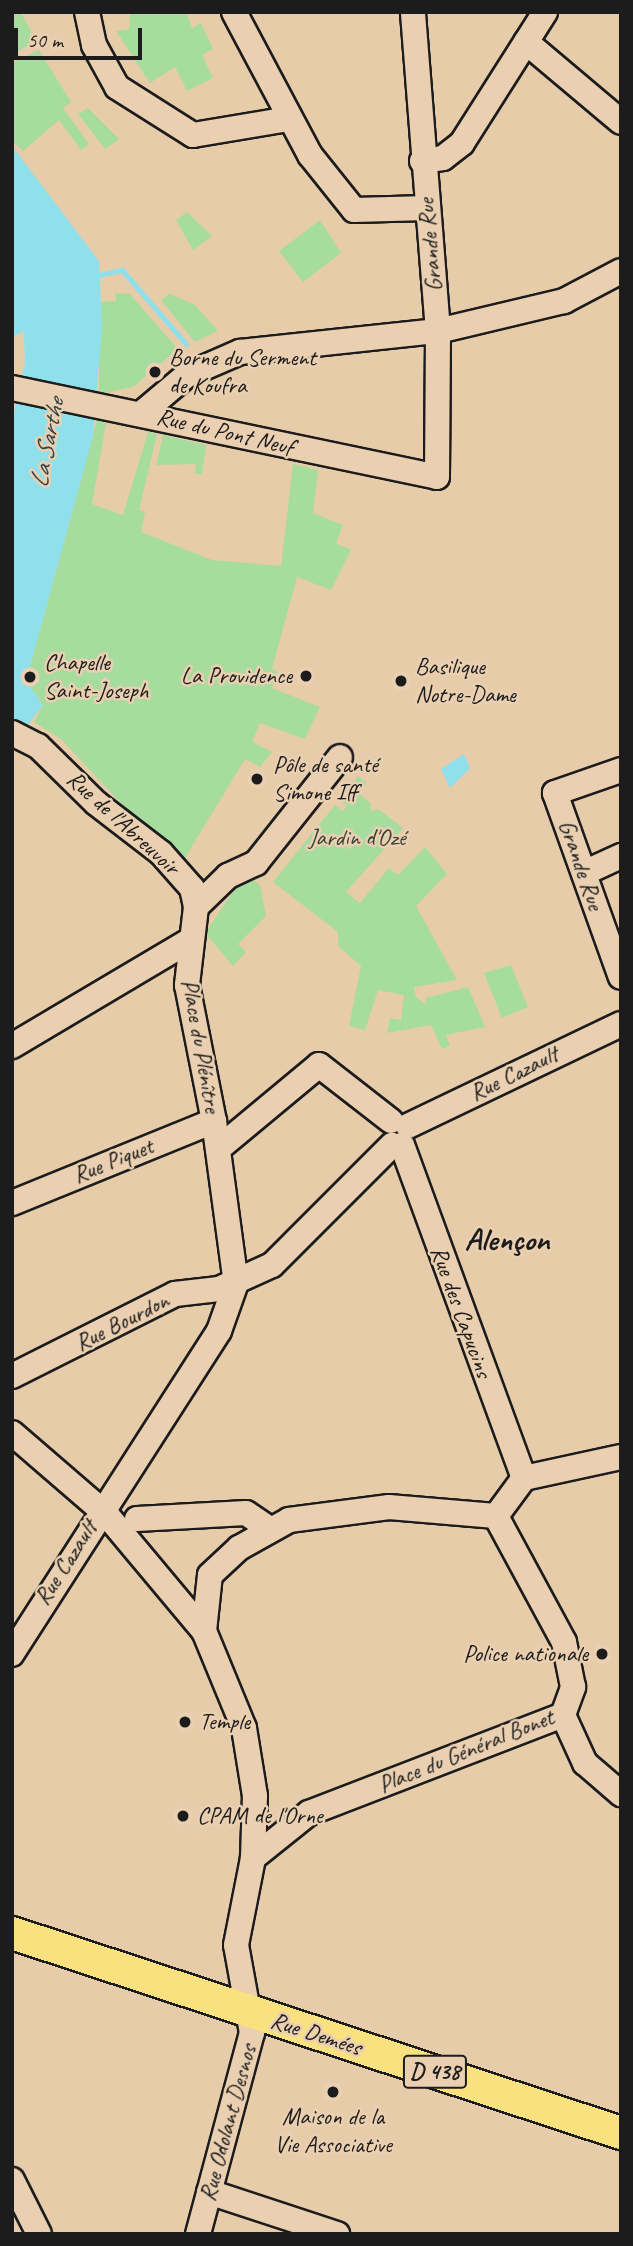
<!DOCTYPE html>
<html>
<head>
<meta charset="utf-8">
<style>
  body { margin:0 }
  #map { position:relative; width:633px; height:2246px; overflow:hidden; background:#e7ccaa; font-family:Caveat,sans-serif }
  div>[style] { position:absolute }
  .green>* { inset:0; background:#a7dc9f }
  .water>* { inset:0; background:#90e0eb }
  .stream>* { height:5px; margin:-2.5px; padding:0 2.5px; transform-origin:2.5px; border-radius:2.5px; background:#90e0eb }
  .river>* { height:32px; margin:-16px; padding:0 16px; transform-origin:16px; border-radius:16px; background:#90e0eb }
  .roads { filter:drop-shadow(2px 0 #1c1c1c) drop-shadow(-2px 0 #1c1c1c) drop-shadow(0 2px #1c1c1c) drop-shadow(0 -2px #1c1c1c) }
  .minor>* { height:24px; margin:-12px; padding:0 12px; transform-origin:12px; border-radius:12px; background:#ead0b1 }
  .major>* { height:32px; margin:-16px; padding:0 16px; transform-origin:16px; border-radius:16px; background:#fae180 }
  .dots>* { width:19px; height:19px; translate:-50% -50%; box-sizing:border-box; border:4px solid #ead0b1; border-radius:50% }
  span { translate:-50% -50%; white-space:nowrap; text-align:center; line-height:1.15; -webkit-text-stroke:5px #ead0b1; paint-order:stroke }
  .shield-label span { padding:2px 5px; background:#ead0b1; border:2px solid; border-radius:5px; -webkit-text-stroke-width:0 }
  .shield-label { font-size:23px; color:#1c1c1c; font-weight:700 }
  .street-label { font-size:24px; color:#1c1c1c }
  .poi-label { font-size:24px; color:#1c1c1c }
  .left { translate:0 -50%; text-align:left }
  .right { translate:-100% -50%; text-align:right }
  .park-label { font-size:24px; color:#384236 }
  .water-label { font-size:26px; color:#334345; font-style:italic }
  .district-label { font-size:32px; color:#1c1c1c; font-weight:700 }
  .frame { position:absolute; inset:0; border:14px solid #1c1c1c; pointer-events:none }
  .scale { position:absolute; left:14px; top:28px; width:128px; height:32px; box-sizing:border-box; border:4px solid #1c1c1c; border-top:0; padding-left:9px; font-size:21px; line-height:24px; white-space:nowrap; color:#1c1c1c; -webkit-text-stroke:5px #ead0b1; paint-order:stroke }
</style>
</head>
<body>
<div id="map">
  <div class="green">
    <i style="clip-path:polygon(12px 12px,21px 12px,36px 41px,12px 55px)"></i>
    <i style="clip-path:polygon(130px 12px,186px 12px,192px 28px,201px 23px,213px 49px,202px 55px,213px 78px,187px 91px,175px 67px,150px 83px,116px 31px,129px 29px)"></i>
    <i style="clip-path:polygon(39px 50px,71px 102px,63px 108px,89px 144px,81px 150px,59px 120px,23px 151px,12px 141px,12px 63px)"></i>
    <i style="clip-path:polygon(88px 108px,119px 139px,105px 149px,78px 114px)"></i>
    <i style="clip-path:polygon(187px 212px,212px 236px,193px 250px,176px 220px)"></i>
    <i style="clip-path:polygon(320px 220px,341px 253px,303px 282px,279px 251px)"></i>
    <i style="clip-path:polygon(115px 293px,130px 294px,178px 349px,133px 387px,99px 394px,99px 302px,116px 301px)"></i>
    <i style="clip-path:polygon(170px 294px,195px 305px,218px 331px,195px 342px,161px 300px)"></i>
    <i style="clip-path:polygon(97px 420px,106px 423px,92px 504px,123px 515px,148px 432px,157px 434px,139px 510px,145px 512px,141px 532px,212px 560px,281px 566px,293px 464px,318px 470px,313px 513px,343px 525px,336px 543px,351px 550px,331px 590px,297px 577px,272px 669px,278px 672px,272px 688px,320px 707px,305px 739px,260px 723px,252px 742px,272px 752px,260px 767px,245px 759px,185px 858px,126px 809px,62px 740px,34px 722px,43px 705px,26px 681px)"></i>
    <i style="clip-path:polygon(163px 435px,206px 445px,202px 475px,195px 473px,196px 464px,156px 465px)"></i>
    <i style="clip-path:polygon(358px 776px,367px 783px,359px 793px,371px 804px,370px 811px,378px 809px,403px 828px,346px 892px,360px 903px,389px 868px,398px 875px,425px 847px,447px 874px,416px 906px,457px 980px,414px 987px,416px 997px,426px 1005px,425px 998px,468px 987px,485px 1027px,446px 1035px,450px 1046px,442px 1049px,431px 1025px,387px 1033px,390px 1018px,401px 1020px,404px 995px,378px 990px,365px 1030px,349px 1026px,361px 966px,338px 946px,338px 932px,273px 882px,335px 805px,343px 811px,347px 806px,340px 800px)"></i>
    <i style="clip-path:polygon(245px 874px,260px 885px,266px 916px,238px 944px,246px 952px,233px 966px,205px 933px)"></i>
    <i style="clip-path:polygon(511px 965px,528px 1007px,502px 1018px,484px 973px)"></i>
  </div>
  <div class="water">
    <i style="clip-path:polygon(12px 146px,99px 261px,102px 326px,93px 436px,26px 681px,43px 705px,12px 746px,12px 422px,25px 363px,23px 312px,12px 293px)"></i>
    <i style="clip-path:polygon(464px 754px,470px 768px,450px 788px,441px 769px)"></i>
  </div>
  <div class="stream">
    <i style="left:98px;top:275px;width:25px;rotate:-12deg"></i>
    <i style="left:122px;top:270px;width:98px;rotate:49.1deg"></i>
  </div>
  <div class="river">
    <i style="left:12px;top:201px;width:53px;rotate:60.5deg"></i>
    <i style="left:38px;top:247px;width:77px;rotate:109.6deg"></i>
  </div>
  <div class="roads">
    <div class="minor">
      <i style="left:87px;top:12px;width:34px;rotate:78deg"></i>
      <i style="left:94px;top:45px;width:48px;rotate:61.3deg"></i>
      <i style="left:117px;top:87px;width:90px;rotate:32.3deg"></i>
      <i style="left:193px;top:135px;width:97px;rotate:-9.5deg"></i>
      <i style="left:234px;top:12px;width:162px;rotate:62deg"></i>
      <i style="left:310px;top:155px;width:70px;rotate:51.3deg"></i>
      <i style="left:354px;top:210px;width:73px;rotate:-1.6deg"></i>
      <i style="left:526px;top:42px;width:124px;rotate:40.1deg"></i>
      <i style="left:422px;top:161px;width:21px;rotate:-8deg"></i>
      <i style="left:443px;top:158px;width:24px;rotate:-38deg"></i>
      <i style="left:462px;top:143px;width:155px;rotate:-57.6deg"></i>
      <i style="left:12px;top:388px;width:434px;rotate:11.8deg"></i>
      <i style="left:437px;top:477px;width:146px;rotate:-89.6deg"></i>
      <i style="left:438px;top:331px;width:320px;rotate:-94.5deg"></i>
      <i style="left:142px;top:413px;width:59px;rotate:-40.2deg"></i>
      <i style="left:187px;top:375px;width:58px;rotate:-23.5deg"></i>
      <i style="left:240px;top:352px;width:199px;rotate:-6.1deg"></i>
      <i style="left:438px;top:331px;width:130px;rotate:-13.4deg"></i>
      <i style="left:564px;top:301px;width:64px;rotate:-27.8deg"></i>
      <i style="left:12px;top:733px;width:29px;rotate:27deg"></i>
      <i style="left:38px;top:746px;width:81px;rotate:44.5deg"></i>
      <i style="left:96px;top:803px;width:82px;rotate:37.6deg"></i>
      <i style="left:161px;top:853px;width:47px;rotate:48.5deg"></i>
      <i style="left:192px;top:888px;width:19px;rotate:78deg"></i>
      <i style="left:196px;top:907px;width:79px;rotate:96.6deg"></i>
      <i style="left:187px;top:985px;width:139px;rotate:78.8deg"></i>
      <i style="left:214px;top:1121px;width:163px;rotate:82.3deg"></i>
      <i style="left:236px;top:1283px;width:51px;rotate:109.5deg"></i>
      <i style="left:219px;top:1331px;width:384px;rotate:122.7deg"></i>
      <i style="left:621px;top:770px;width:70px;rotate:160.8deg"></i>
      <i style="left:555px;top:793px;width:195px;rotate:70.3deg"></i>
      <i style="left:584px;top:873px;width:41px;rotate:-24.7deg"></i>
      <i style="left:196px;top:907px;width:45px;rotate:-44.1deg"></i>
      <i style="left:228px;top:876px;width:31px;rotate:-25deg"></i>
      <i style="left:256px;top:863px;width:135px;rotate:-51.6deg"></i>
      <i style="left:12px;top:1046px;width:204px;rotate:-30.7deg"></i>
      <i style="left:408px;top:1126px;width:236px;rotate:-25.6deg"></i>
      <i style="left:402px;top:1145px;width:355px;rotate:69.9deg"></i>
      <i style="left:218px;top:1149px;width:131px;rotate:-39.7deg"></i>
      <i style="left:319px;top:1065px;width:91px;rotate:37.9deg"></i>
      <i style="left:12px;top:1203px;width:218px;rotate:-22.1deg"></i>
      <i style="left:12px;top:1376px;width:182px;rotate:-26.7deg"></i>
      <i style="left:175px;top:1294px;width:44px;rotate:-6.5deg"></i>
      <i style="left:219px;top:1289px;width:58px;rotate:-24.4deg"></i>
      <i style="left:272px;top:1265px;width:170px;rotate:-45deg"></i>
      <i style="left:12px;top:1433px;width:124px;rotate:40.8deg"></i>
      <i style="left:106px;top:1514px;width:153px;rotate:50.1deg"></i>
      <i style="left:524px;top:1478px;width:99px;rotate:-12.2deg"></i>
      <i style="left:496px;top:1516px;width:47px;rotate:-53.6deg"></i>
      <i style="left:137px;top:1519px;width:109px;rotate:-3.2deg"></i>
      <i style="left:246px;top:1513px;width:29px;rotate:34deg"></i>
      <i style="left:563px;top:1715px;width:53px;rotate:65.4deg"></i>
      <i style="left:585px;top:1763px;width:48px;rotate:40.7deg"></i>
      <i style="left:253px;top:1858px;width:72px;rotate:-38.8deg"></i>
      <i style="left:309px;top:1813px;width:272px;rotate:-21.1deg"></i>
      <i style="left:563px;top:1715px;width:30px;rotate:-70deg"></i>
      <i style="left:573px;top:1687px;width:46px;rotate:-101.3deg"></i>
      <i style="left:564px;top:1642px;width:143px;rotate:-118.4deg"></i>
      <i style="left:12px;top:2180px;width:60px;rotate:63.4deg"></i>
      <i style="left:209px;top:2192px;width:135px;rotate:18.2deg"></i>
      <i style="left:198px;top:2234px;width:208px;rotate:-75deg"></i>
      <i style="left:252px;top:2033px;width:89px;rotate:-100.3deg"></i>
      <i style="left:236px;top:1945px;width:89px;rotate:-78.9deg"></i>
      <i style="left:253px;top:1858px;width:62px;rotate:-88.2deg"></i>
      <i style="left:255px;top:1796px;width:69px;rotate:-99.2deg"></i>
      <i style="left:244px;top:1728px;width:105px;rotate:-112.4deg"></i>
      <i style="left:204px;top:1631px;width:56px;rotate:-83.9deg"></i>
      <i style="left:210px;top:1575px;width:40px;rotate:-43deg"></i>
      <i style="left:239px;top:1548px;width:57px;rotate:-29.2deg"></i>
      <i style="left:289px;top:1520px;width:101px;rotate:-7.4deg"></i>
      <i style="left:389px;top:1507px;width:107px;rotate:4.8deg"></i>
    </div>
    <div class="major">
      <i style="left:12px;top:1933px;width:641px;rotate:18.18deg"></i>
    </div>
  </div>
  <div class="dots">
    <i style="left:155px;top:372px;background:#1c1c1c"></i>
    <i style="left:306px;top:676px;background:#1c1c1c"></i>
    <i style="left:30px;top:677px;background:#1c1c1c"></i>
    <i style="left:401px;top:681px;background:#1c1c1c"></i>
    <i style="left:257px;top:779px;background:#1c1c1c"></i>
    <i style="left:602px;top:1654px;background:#1c1c1c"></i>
    <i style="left:185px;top:1722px;background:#1c1c1c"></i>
    <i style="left:183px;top:1816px;background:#1c1c1c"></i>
    <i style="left:333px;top:2092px;background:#1c1c1c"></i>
  </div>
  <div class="shield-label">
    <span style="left:435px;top:2072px">D 438</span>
  </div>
  <div class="street-label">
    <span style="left:430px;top:245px;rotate:-95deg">Grande Rue</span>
    <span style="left:225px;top:432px;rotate:13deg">Rue du Pont Neuf</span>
    <span style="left:123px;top:823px;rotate:42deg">Rue de l'Abreuvoir</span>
    <span style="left:581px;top:865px;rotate:71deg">Grande Rue</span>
    <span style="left:201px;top:1046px;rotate:80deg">Place du Plénître</span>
    <span style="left:514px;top:1074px;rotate:-26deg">Rue Cazault</span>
    <span style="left:113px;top:1161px;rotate:-22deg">Rue Piquet</span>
    <span style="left:461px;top:1312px;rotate:70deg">Rue des Capucins</span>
    <span style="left:122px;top:1322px;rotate:-27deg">Rue Bourdon</span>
    <span style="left:66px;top:1563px;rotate:-57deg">Rue Cazault</span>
    <span style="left:466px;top:1751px;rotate:-22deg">Place du Général Bonet</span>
    <span style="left:316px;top:2034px;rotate:18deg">Rue Demées</span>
    <span style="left:228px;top:2123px;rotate:-75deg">Rue Odolant Desnos</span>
  </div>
  <div class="poi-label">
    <span class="left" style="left:169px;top:372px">Borne du Serment<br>de Koufra</span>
    <span class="left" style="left:44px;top:677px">Chapelle<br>Saint-Joseph</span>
    <span class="left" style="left:415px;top:681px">Basilique<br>Notre-Dame</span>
    <span class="right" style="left:292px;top:676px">La Providence</span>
    <span class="left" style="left:273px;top:779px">Pôle de santé<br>Simone Iff</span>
    <span class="right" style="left:588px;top:1654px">Police nationale</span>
    <span class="left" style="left:199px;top:1722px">Temple</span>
    <span class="left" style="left:197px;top:1816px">CPAM de l'Orne</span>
    <span style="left:333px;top:2131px">Maison de la<br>Vie Associative</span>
  </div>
  <div class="park-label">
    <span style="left:357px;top:838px">Jardin d'Ozé</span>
  </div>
  <div class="water-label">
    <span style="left:47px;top:443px;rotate:-79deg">La Sarthe</span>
  </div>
  <div class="district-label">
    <span style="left:507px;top:1240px">Alençon</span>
  </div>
  <div class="frame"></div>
  <div class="scale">50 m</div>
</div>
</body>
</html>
